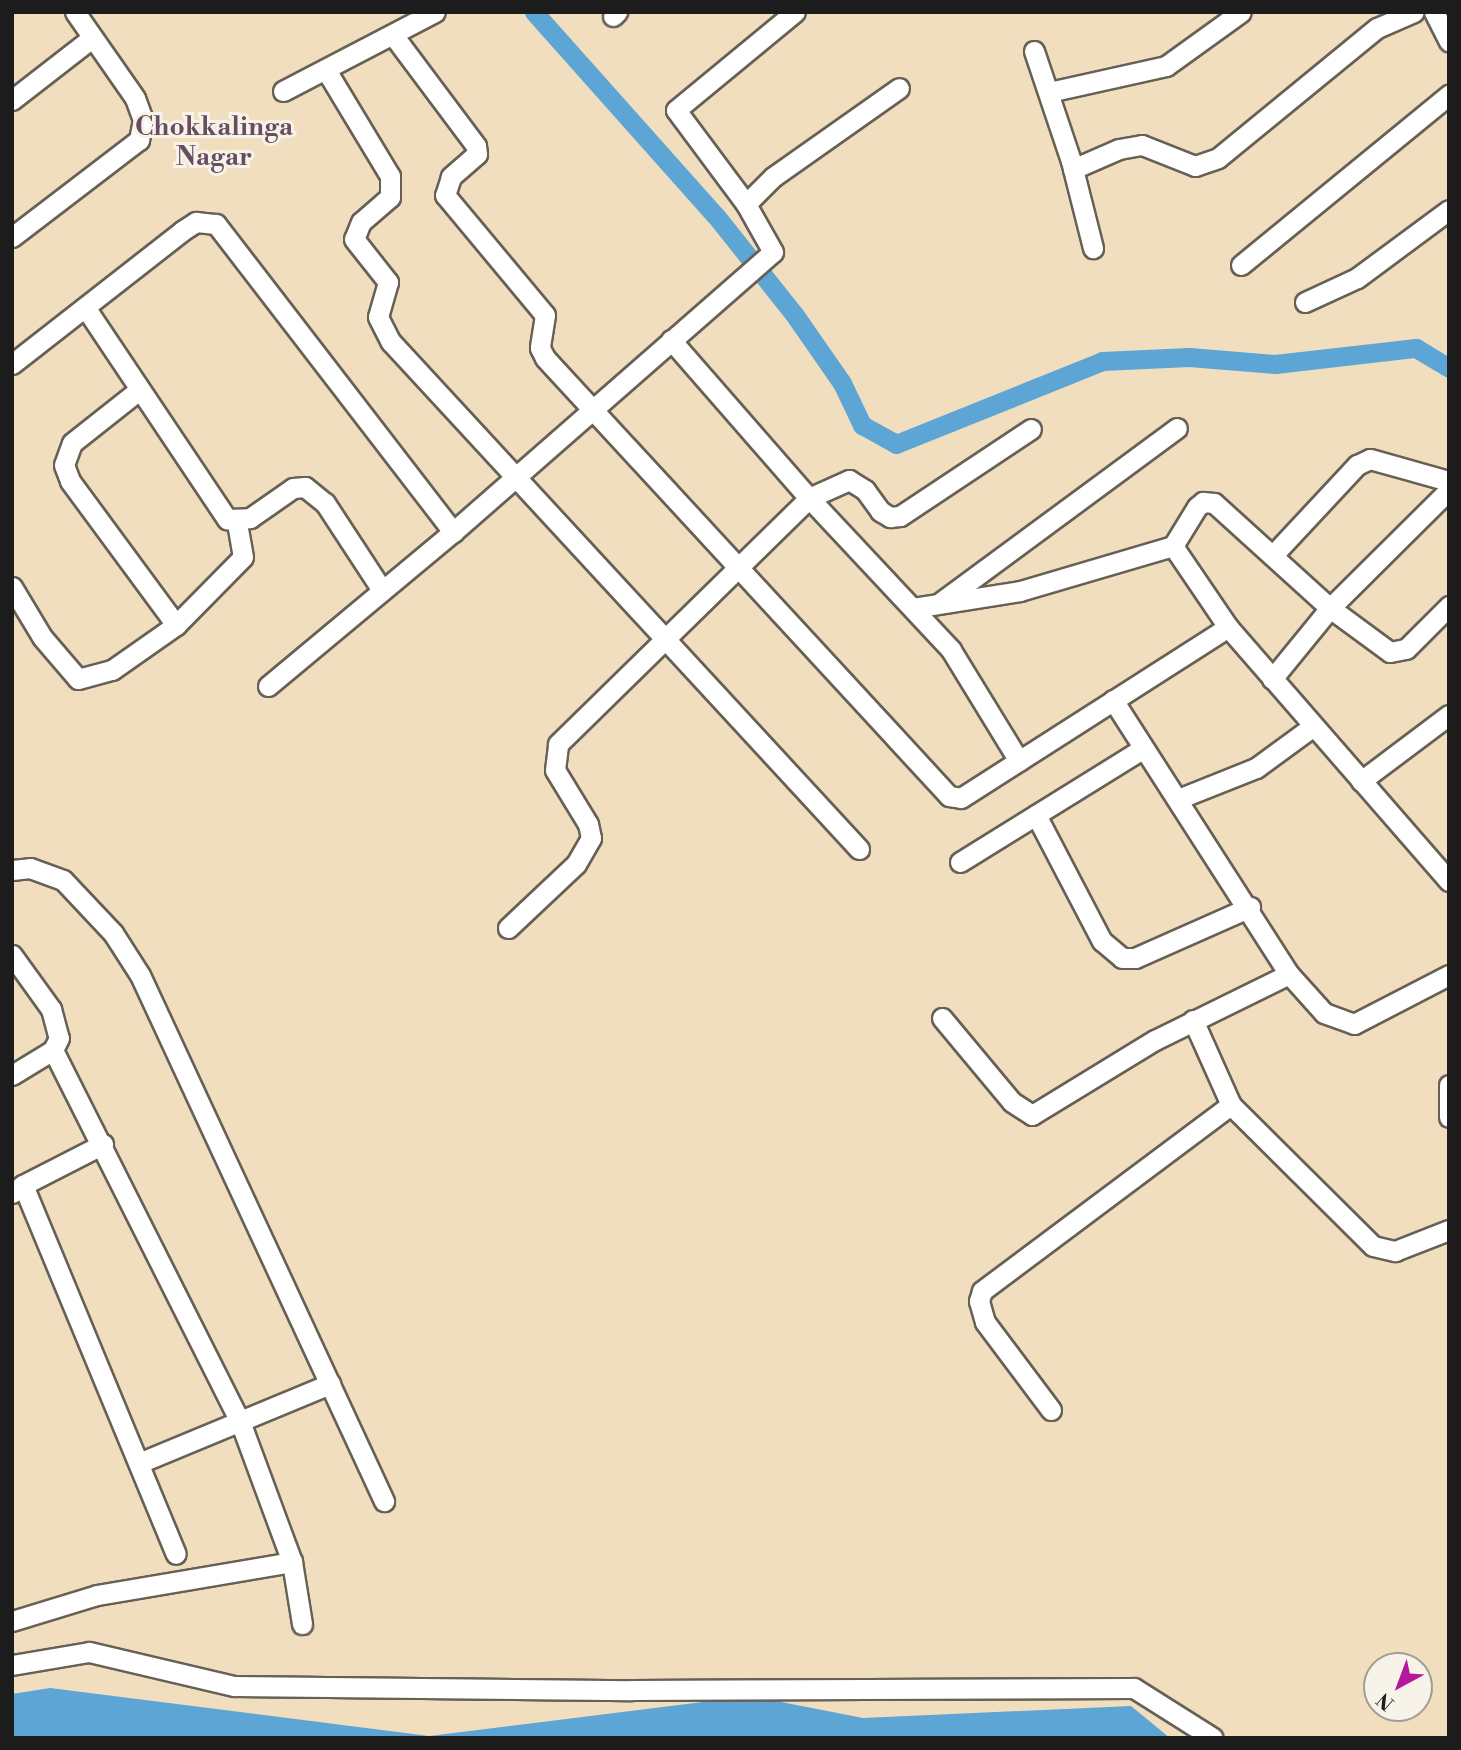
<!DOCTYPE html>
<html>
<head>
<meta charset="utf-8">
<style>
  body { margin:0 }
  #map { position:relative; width:1461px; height:1750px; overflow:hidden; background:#f1debe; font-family:"Libre Bodoni",serif }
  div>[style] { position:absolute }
  .water>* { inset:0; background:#5da5d4 }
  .canal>* { height:19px; margin:-9.5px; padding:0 9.5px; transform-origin:9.5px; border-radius:9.5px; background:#5da5d4 }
  .roads { filter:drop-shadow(2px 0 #676055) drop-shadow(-2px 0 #676055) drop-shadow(0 2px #676055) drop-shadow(0 -2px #676055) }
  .minor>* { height:19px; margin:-9.5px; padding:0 9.5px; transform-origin:9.5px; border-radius:9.5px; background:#fff }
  span { translate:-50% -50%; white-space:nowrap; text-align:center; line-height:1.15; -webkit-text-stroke:6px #f7f3e8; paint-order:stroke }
  .neighbourhood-label { font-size:26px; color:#664d60; font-weight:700 }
  .frame { position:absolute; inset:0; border:14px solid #1c1c1c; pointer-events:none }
  .north { position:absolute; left:1363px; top:1652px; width:70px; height:70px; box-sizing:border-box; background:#f7f3e8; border:2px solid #9f9d96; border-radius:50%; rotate:221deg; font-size:19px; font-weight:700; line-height:28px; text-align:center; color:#1c1c1c }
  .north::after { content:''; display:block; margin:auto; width:24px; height:32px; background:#b5179e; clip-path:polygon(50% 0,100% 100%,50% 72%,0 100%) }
</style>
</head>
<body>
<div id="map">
  <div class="water">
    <i style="clip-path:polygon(50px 1688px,429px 1736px,751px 1696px,863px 1718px,1131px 1706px,1170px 1738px,12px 1738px,12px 1694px)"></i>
  </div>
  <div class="canal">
    <i style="left:534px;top:12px;width:273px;rotate:48.3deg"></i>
    <i style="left:716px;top:216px;width:125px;rotate:51.5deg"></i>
    <i style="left:794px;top:314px;width:84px;rotate:55.2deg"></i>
    <i style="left:842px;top:383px;width:47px;rotate:64.5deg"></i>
    <i style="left:862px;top:425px;width:39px;rotate:29deg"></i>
    <i style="left:896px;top:444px;width:222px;rotate:-21.9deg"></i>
    <i style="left:1102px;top:361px;width:87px;rotate:-2.6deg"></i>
    <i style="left:1189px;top:357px;width:86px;rotate:4.7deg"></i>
    <i style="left:1275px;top:364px;width:142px;rotate:-6.5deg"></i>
    <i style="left:1416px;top:348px;width:39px;rotate:31deg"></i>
  </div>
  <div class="roads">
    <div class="minor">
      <i style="left:1434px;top:12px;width:33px;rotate:63deg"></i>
      <i style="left:613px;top:16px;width:6px;rotate:-45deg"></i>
      <i style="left:393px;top:35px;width:139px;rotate:53.2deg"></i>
      <i style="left:476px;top:146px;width:8px;rotate:83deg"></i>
      <i style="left:477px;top:154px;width:35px;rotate:139deg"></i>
      <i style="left:451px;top:177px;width:19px;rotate:108deg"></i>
      <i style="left:445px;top:195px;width:156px;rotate:50.2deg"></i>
      <i style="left:545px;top:315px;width:33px;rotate:99deg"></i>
      <i style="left:540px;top:348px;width:11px;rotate:63deg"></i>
      <i style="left:545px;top:358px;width:596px;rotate:47.31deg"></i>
      <i style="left:949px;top:796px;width:12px;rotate:9deg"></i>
      <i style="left:961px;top:798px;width:317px;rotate:-32.6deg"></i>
      <i style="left:1034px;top:51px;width:116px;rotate:71.4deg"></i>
      <i style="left:1071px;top:161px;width:90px;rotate:75.8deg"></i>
      <i style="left:326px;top:70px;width:124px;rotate:58.9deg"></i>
      <i style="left:390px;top:176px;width:21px;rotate:90deg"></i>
      <i style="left:390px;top:197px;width:38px;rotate:139deg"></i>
      <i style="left:361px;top:222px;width:18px;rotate:112deg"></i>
      <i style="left:354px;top:239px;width:55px;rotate:51.7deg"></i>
      <i style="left:388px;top:282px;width:36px;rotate:106deg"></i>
      <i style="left:378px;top:317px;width:28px;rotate:63deg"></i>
      <i style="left:391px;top:342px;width:690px;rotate:47.29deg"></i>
      <i style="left:283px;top:91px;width:171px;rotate:-27.5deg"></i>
      <i style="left:1049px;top:92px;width:120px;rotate:-12.5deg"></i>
      <i style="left:1166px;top:66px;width:92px;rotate:-35.8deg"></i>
      <i style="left:12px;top:100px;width:101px;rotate:-37.8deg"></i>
      <i style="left:1073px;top:169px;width:50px;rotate:-23.5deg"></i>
      <i style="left:1119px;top:149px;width:23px;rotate:-10deg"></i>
      <i style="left:1142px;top:145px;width:57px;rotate:21.6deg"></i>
      <i style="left:1195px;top:166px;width:24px;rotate:-19deg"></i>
      <i style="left:1218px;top:158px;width:205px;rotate:-39.3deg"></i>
      <i style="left:1377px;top:28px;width:40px;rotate:-23.4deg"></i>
      <i style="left:746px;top:204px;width:38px;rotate:-45deg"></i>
      <i style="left:773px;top:177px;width:154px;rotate:-35.2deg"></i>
      <i style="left:12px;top:237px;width:160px;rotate:-37.4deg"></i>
      <i style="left:139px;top:140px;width:20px;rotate:-79deg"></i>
      <i style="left:143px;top:120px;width:23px;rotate:-110deg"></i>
      <i style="left:135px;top:98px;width:105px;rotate:-124.9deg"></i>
      <i style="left:1241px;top:265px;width:269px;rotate:-39.3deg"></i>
      <i style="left:1305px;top:302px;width:57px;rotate:-24.8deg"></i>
      <i style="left:1357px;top:278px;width:114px;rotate:-36.5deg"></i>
      <i style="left:87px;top:310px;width:252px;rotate:56.2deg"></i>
      <i style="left:227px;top:519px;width:23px;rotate:-2deg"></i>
      <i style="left:250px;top:518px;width:52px;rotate:-34.9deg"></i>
      <i style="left:293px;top:488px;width:12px;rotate:-5deg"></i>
      <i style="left:305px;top:487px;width:26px;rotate:39deg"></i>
      <i style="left:325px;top:503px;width:104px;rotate:56.8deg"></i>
      <i style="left:671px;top:340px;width:210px;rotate:48.9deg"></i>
      <i style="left:809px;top:498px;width:208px;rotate:46.9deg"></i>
      <i style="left:951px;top:650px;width:130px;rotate:58.5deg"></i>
      <i style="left:12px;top:364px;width:216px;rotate:-38deg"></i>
      <i style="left:182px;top:231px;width:17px;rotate:-33deg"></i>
      <i style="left:196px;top:222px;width:20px;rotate:6deg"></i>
      <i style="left:216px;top:224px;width:389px;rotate:52.4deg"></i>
      <i style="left:139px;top:390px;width:85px;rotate:141.7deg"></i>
      <i style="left:72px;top:443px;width:23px;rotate:110deg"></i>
      <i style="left:64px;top:465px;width:17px;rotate:69deg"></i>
      <i style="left:70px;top:481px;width:179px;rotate:53.6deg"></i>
      <i style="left:1173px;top:546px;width:46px;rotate:-58.4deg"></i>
      <i style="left:1197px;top:507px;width:8px;rotate:-40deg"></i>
      <i style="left:1203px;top:502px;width:11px;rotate:5deg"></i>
      <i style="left:1214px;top:503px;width:156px;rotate:42.2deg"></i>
      <i style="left:1330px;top:608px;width:74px;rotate:36.3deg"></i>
      <i style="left:1390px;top:652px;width:16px;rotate:-11deg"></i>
      <i style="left:1406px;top:649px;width:61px;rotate:-45deg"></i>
      <i style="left:1274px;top:554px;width:122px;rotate:-47deg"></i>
      <i style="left:1357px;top:465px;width:14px;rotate:-25deg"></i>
      <i style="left:1370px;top:459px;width:82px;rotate:15.6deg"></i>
      <i style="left:12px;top:587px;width:58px;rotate:59deg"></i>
      <i style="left:42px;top:637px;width:55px;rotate:49.4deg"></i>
      <i style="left:78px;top:679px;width:35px;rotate:-15deg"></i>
      <i style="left:112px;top:670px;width:78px;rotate:-35.1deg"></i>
      <i style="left:176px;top:625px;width:95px;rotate:-45.4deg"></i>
      <i style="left:243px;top:557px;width:36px;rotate:-100deg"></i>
      <i style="left:941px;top:602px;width:293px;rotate:-36.4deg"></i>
      <i style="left:913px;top:608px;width:108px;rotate:-9deg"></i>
      <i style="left:1020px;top:591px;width:159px;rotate:-16.4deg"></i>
      <i style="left:1173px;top:546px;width:98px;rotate:55.8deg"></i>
      <i style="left:1228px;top:627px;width:337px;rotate:49deg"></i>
      <i style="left:1272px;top:679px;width:92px;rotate:-50.8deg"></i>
      <i style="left:1330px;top:608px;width:168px;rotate:-44.8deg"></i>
      <i style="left:268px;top:686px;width:241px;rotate:-39.8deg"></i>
      <i style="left:453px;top:532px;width:425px;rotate:-41.2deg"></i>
      <i style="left:773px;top:252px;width:55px;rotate:-119.4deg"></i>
      <i style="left:746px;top:204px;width:117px;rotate:-126.7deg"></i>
      <i style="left:676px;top:110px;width:154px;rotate:-39.5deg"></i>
      <i style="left:1113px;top:700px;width:326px;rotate:57.3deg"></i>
      <i style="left:1289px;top:974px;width:52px;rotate:48.1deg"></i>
      <i style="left:1324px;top:1013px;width:32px;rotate:20deg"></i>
      <i style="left:1354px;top:1024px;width:107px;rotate:-27.3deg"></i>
      <i style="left:1361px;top:781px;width:110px;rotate:-36.9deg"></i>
      <i style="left:1178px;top:799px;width:84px;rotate:-21.7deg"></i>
      <i style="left:1256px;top:768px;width:69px;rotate:-36.2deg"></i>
      <i style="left:1036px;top:815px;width:142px;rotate:62.4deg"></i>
      <i style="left:1102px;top:941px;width:26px;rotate:40deg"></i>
      <i style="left:1122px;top:958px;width:13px"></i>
      <i style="left:1135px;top:958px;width:126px;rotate:-23.9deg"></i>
      <i style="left:960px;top:862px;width:216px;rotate:-31.8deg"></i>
      <i style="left:12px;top:870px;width:18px;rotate:-6deg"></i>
      <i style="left:30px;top:868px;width:35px;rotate:20deg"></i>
      <i style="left:63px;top:880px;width:73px;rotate:46.7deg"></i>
      <i style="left:113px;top:933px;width:50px;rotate:57.3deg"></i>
      <i style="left:140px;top:975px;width:580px;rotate:65.11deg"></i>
      <i style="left:508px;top:928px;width:93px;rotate:-43.3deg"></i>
      <i style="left:576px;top:864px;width:30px;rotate:-60deg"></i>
      <i style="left:591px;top:838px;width:14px;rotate:-102deg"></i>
      <i style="left:588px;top:824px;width:63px;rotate:-121.4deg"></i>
      <i style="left:555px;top:770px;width:26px;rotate:-83deg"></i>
      <i style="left:558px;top:744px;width:351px;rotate:-44.4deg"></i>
      <i style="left:809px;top:498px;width:44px;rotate:-24.2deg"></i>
      <i style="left:849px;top:480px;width:19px;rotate:32deg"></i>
      <i style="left:865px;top:490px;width:26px;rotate:54deg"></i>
      <i style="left:880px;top:511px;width:12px;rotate:31deg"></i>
      <i style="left:890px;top:517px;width:10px;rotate:-6deg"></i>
      <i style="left:900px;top:516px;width:157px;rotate:-33.6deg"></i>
      <i style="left:12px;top:955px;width:67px;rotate:54.2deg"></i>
      <i style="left:51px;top:1009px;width:30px;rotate:75deg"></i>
      <i style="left:59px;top:1038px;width:13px;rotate:117deg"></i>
      <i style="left:53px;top:1050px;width:48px;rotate:148.6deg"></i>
      <i style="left:942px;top:1018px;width:109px;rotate:50.2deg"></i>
      <i style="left:1012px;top:1102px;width:24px;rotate:33deg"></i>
      <i style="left:1032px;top:1115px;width:144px;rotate:-31.4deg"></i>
      <i style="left:1155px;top:1040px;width:149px;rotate:-26.2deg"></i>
      <i style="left:1193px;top:1020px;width:93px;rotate:65.9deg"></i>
      <i style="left:1231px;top:1105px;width:200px;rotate:44.8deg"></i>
      <i style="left:1373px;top:1246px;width:23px;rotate:13deg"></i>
      <i style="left:1395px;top:1251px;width:58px;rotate:-21.3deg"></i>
      <i style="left:53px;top:1050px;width:419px;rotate:63.3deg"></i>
      <i style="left:241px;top:1424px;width:147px;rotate:69.7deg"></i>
      <i style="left:292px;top:1562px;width:63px;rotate:80.8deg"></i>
      <i style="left:1449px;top:1085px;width:32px;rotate:90deg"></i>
      <i style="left:23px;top:1185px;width:90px;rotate:-27.1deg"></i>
      <i style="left:12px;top:1193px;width:14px;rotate:-36deg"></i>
      <i style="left:23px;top:1185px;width:399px;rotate:67.5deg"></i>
      <i style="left:1051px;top:1410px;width:110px;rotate:-126.9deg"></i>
      <i style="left:985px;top:1322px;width:22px;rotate:-106deg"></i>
      <i style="left:979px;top:1301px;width:10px;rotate:-73deg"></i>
      <i style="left:982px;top:1291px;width:311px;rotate:-36.8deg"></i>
      <i style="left:139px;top:1463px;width:207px;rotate:-22.5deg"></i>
      <i style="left:12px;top:1621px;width:89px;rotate:-17deg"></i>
      <i style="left:97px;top:1595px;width:198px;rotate:-9.6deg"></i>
      <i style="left:12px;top:1665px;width:78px;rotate:-9.6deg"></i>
      <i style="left:89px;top:1652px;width:149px;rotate:13.2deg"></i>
      <i style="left:234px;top:1686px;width:397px;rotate:0.6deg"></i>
      <i style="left:631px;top:1690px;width:503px;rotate:-0.23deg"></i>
      <i style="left:1134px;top:1688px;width:93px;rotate:32.3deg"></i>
    </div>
  </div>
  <div class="neighbourhood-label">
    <span style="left:214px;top:143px">Chokkalinga<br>Nagar</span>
  </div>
  <div class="frame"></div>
  <div class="north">N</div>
</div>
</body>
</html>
